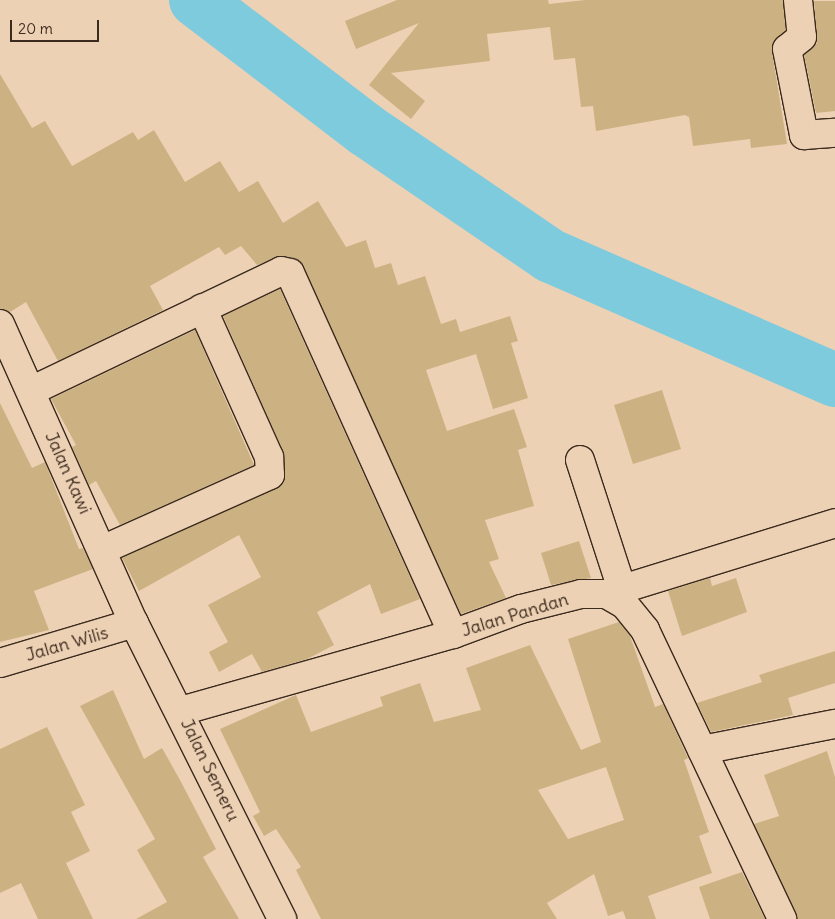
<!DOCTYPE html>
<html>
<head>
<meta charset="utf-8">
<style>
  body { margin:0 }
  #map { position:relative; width:835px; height:919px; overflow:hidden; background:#edd1b4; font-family:Delius,sans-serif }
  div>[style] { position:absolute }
  .river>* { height:54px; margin:-27px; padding:0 27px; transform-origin:27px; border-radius:27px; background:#7fcbde }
  .building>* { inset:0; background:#ccb283 }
  .roads { filter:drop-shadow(1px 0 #3b2a1e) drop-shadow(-1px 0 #3b2a1e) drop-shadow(0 1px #3b2a1e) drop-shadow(0 -1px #3b2a1e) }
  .minor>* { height:28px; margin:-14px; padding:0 14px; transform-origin:14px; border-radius:14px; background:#edd1b4 }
  .major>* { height:28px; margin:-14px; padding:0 14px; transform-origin:14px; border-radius:14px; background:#edd1b4 }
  span { translate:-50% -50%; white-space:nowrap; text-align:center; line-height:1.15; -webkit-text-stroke:4px #edd1b4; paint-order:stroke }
  .street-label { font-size:18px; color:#3b2a1e }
  .scale { position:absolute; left:10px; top:20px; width:89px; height:22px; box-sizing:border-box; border:2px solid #3b2a1e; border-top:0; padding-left:6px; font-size:15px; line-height:18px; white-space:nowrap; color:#3b2a1e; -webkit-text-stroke:4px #edd1b4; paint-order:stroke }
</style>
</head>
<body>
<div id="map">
  <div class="river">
    <i style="left:196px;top:0;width:214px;rotate:37.4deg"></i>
    <i style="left:366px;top:130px;width:224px;rotate:34.3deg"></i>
    <i style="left:551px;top:256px;width:310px;rotate:23.6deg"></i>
  </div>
  <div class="building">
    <i style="clip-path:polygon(397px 0,548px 0,549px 4px,585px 0,783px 0,786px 30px,773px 43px,772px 52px,787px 144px,751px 148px,750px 139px,693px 146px,689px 117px,685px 115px,596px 131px,593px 106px,581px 107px,575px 58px,554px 60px,550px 27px,487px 34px,490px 61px,391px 73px,425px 101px,411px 119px,369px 85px,419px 23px,356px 49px,345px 21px)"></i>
    <i style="clip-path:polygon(814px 1px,835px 1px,835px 111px,816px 113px,804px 55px,817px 43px)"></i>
    <i style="clip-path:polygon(0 74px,32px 128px,45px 121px,72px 166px,133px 132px,138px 140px,154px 130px,185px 182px,220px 161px,239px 192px,258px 181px,283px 223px,318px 201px,346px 247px,366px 240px,375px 268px,391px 263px,398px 285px,425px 276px,441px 324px,456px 319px,460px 332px,510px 316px,518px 341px,511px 343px,528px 398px,493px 409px,476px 354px,426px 370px,447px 431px,514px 409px,527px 447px,518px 450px,534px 506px,485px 520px,499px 559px,489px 562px,506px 598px,461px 614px,299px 261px,284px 256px,257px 265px,241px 246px,225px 255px,219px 247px,150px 286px,163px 310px,58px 361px,26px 302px,10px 312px,0 309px)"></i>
    <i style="clip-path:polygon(280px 289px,420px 599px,381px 614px,370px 584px,317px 612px,334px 645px,307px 659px,262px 672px,252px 654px,219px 672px,209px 652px,228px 642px,208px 605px,261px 577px,239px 535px,139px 591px,122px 558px,284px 483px,283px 451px,223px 316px)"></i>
    <i style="clip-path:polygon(195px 330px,254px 465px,120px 525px,96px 481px,89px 485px,72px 447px,76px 445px,51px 399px)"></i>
    <i style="clip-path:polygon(662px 390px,681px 449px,633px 464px,614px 405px)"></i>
    <i style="clip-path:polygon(0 403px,32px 468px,45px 462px,79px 549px,83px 548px,93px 569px,34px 591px,49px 630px,0 642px)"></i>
    <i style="clip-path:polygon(579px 541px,591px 578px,551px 585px,541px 553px)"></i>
    <i style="clip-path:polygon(710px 578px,712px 586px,736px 578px,747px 612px,682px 636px,668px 591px)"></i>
    <i style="clip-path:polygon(evenodd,619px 622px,630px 636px,655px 707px,663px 704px,688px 758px,684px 760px,709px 832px,699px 836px,712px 873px,648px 896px,656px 919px,626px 919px,623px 911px,608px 916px,594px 874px,547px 903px,557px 919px,321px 919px,296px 870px,301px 867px,276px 829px,264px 836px,253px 816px,260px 812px,220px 729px,296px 695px,311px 732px,383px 706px,380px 697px,420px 683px,434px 722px,481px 710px,466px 668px,530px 645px,581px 750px,601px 742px,568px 639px,619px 622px,606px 767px,624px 820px,568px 839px,538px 790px,606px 767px)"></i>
    <i style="clip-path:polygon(835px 651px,835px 683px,788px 698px,793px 715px,711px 732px,697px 703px,762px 682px,759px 675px)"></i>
    <i style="clip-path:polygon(113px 690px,144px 759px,162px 748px,180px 780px,216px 849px,203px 857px,239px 919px,136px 919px,167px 902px,137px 850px,155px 839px,80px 706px)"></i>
    <i style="clip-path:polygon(47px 727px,85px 805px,71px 812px,90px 851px,66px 863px,93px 919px,38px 919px,21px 883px,0 893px,0 749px)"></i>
    <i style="clip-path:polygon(827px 751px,835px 777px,835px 919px,797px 919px,754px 824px,779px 816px,764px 775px)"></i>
    <i style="clip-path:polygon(742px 872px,765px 919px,710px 919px,699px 887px)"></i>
  </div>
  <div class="roads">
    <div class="minor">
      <i style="left:798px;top:0;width:37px;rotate:84deg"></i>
      <i style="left:802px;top:37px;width:19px;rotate:141deg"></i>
      <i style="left:787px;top:49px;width:88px;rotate:78.8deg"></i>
      <i style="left:804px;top:135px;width:31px;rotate:-4deg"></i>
      <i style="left:0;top:324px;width:328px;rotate:65.9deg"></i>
      <i style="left:31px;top:391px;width:277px;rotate:-25.6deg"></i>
      <i style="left:281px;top:271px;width:9px;rotate:13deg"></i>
      <i style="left:290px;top:273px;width:396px;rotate:65.7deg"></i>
      <i style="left:580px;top:460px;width:136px;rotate:72deg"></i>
      <i style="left:102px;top:550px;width:184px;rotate:-24.1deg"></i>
      <i style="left:270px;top:475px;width:18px;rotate:-93deg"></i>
      <i style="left:269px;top:457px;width:163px;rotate:-114.2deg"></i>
      <i style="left:606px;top:594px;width:240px;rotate:-17.2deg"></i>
      <i style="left:181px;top:711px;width:283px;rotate:-15.8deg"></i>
      <i style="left:453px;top:634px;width:72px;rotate:-20.2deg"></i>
      <i style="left:521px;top:609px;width:62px;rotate:-14deg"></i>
      <i style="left:581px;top:594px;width:25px"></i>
      <i style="left:606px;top:594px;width:22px;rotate:30deg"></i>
      <i style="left:625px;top:605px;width:32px;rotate:51deg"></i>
      <i style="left:645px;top:630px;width:320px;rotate:64.6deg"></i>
      <i style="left:702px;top:750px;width:136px;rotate:-11.1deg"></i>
    </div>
    <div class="major">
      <i style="left:0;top:663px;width:140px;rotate:-16.6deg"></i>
      <i style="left:134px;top:623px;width:331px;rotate:63.4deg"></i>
    </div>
  </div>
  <div class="street-label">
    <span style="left:68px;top:473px;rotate:66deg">Jalan Kawi</span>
    <span style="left:515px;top:615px;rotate:-17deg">Jalan Pandan</span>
    <span style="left:67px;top:644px;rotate:-16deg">Jalan Wilis</span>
    <span style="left:210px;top:770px;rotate:64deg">Jalan Semeru</span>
  </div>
  <div class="scale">20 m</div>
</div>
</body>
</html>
